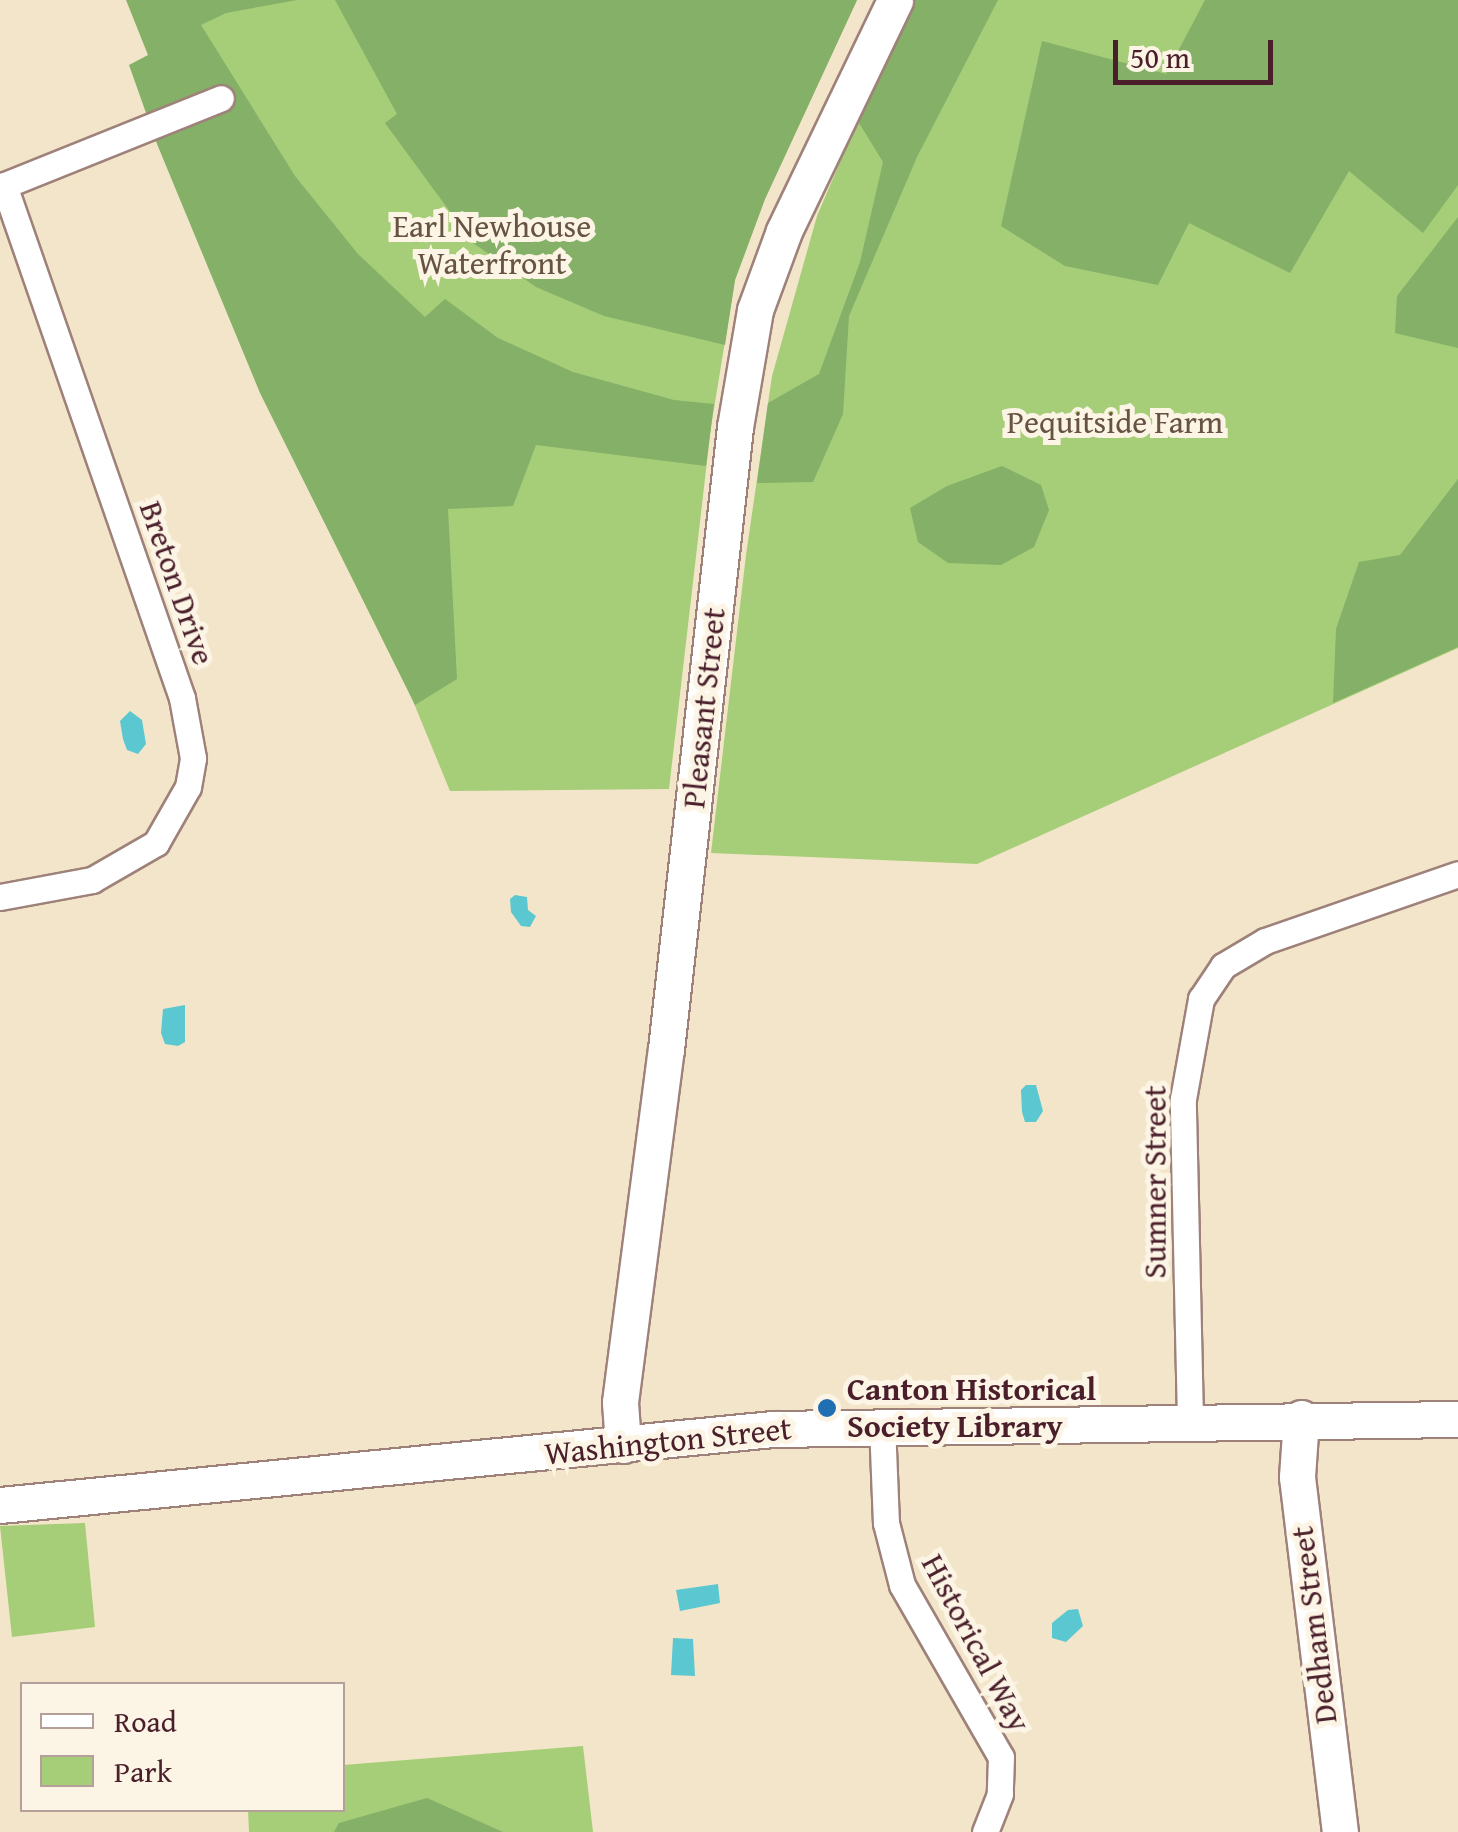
<!DOCTYPE html>
<html>
<head>
<meta charset="utf-8">
<style>
  body { margin:0 }
  #map { position:relative; width:1458px; height:1832px; overflow:hidden; background:#f3e5ca; font-family:"Gentium Book Plus",serif }
  div>[style] { position:absolute }
  .green>* { inset:0; background:#a6cd78 }
  .forest>* { inset:0; background:#84b068 }
  .water>* { inset:0; background:#5bc8d1 }
  .roads { filter:drop-shadow(2px 0 #9e827a) drop-shadow(-2px 0 #9e827a) drop-shadow(0 2px #9e827a) drop-shadow(0 -2px #9e827a) }
  .minor>* { height:25px; margin:-12.5px; padding:0 12.5px; transform-origin:12.5px; border-radius:12.5px; background:#fff }
  .secondary>* { height:35px; margin:-17.5px; padding:0 17.5px; transform-origin:17.5px; border-radius:17.5px; background:#fff }
  .dots>* { width:28px; height:28px; translate:-50% -50%; box-sizing:border-box; border:5px solid #fcf5e5; border-radius:50% }
  span { translate:-50% -50%; white-space:nowrap; text-align:center; line-height:1.15; -webkit-text-stroke:10px #fcf5e5; paint-order:stroke }
  .park-label { font-size:32px; color:#665342 }
  .street-label { font-size:32px; color:#4a1f2b }
  .poi-label { font-size:32px; color:#4a1f2b; font-weight:700 }
  .left { translate:0 -50%; text-align:left }
  .legend { position:absolute; left:20px; top:1682px; width:325px; height:130px; box-sizing:border-box; background:#fcf5e5; border:2px solid #b59f9b; margin:0; padding:12px 18px; list-style:none; font-size:30px; color:#4a1f2b }
  .legend li { display:flex; align-items:center; gap:20px; height:50px }
  .legend b { width:50px; border:2px solid #b59f9b }
  .scale { position:absolute; left:1113px; top:40px; width:160px; height:45px; box-sizing:border-box; border:5px solid #4a1f2b; border-top:0; padding-left:12px; font-size:30px; line-height:35px; white-space:nowrap; color:#4a1f2b; -webkit-text-stroke:8px #fcf5e5; paint-order:stroke }
</style>
</head>
<body>
<div id="map">
  <div class="green">
    <i style="clip-path:polygon(191px 0,857px 0,765px 199px,735px 280px,711px 427px,669px 789px,450px 791px,167px 103px)"></i>
    <i style="clip-path:polygon(909px 0,1458px 0,1458px 648px,977px 864px,711px 853px,746px 555px,772px 376px,817px 216px)"></i>
    <i style="clip-path:polygon(85px 1523px,95px 1627px,12px 1637px,0 1526px)"></i>
    <i style="clip-path:polygon(583px 1746px,593px 1832px,249px 1832px,248px 1810px,342px 1810px,343px 1765px)"></i>
  </div>
  <div class="forest">
    <i style="clip-path:polygon(126px 0,297px 0,226px 13px,201px 25px,295px 176px,358px 254px,425px 317px,445px 299px,498px 338px,573px 372px,674px 400px,714px 404px,706px 466px,536px 445px,513px 506px,448px 509px,457px 679px,415px 705px,260px 393px,157px 144px,129px 65px,148px 55px)"></i>
    <i style="clip-path:polygon(335px 0,857px 0,765px 199px,735px 280px,725px 345px,604px 316px,536px 287px,473px 243px,385px 123px,397px 114px)"></i>
    <i style="clip-path:polygon(909px 0,998px 0,917px 157px,849px 316px,843px 414px,813px 482px,757px 483px,768px 403px,819px 374px,860px 262px,883px 162px,856px 118px)"></i>
    <i style="clip-path:polygon(1205px 0,1458px 0,1458px 185px,1423px 233px,1349px 171px,1290px 273px,1189px 223px,1158px 285px,1065px 266px,1001px 226px,1042px 41px,1166px 74px)"></i>
    <i style="clip-path:polygon(1458px 217px,1458px 348px,1395px 333px,1397px 296px)"></i>
    <i style="clip-path:polygon(1002px 466px,1041px 485px,1049px 510px,1034px 547px,1001px 565px,948px 563px,918px 542px,910px 508px,947px 486px)"></i>
    <i style="clip-path:polygon(1458px 479px,1458px 647px,1333px 703px,1336px 629px,1359px 562px,1400px 555px)"></i>
    <i style="clip-path:polygon(427px 1798px,503px 1832px,334px 1832px,339px 1823px)"></i>
  </div>
  <div class="water">
    <i style="clip-path:polygon(130px 711px,142px 720px,146px 744px,138px 754px,127px 750px,123px 739px,120px 721px)"></i>
    <i style="clip-path:polygon(515px 895px,527px 897px,528px 910px,536px 916px,530px 927px,521px 926px,511px 912px,510px 899px)"></i>
    <i style="clip-path:polygon(185px 1005px,185px 1042px,178px 1046px,165px 1044px,161px 1033px,163px 1009px)"></i>
    <i style="clip-path:polygon(1026px 1085px,1036px 1085px,1043px 1111px,1036px 1122px,1025px 1122px,1022px 1112px,1021px 1090px)"></i>
    <i style="clip-path:polygon(718px 1584px,720px 1603px,680px 1611px,676px 1590px)"></i>
    <i style="clip-path:polygon(1078px 1609px,1083px 1626px,1066px 1642px,1052px 1638px,1052px 1623px,1068px 1610px)"></i>
    <i style="clip-path:polygon(673px 1638px,693px 1639px,695px 1676px,671px 1675px)"></i>
  </div>
  <div class="roads">
    <div class="minor">
      <i style="left:0;top:187px;width:238px;rotate:-21.9deg"></i>
      <i style="left:0;top:897px;width:94px;rotate:-10.5deg"></i>
      <i style="left:92px;top:880px;width:74px;rotate:-30deg"></i>
      <i style="left:156px;top:843px;width:64px;rotate:-60.3deg"></i>
      <i style="left:188px;top:787px;width:29px;rotate:-80deg"></i>
      <i style="left:193px;top:758px;width:61px;rotate:-100.4deg"></i>
      <i style="left:182px;top:698px;width:543px;rotate:-109.14deg"></i>
      <i style="left:1190px;top:1419px;width:320px;rotate:-91.3deg"></i>
      <i style="left:1183px;top:1099px;width:102px;rotate:-79.8deg"></i>
      <i style="left:1201px;top:999px;width:40px;rotate:-56deg"></i>
      <i style="left:1223px;top:966px;width:49px;rotate:-30.8deg"></i>
      <i style="left:1265px;top:941px;width:204px;rotate:-19.1deg"></i>
      <i style="left:882px;top:1424px;width:99px;rotate:87.7deg"></i>
      <i style="left:886px;top:1523px;width:64px;rotate:75.5deg"></i>
      <i style="left:902px;top:1585px;width:198px;rotate:60.1deg"></i>
      <i style="left:1001px;top:1757px;width:37px;rotate:92deg"></i>
      <i style="left:1000px;top:1794px;width:41px;rotate:111.5deg"></i>
    </div>
    <div class="secondary">
      <i style="left:1301px;top:1418px;width:59px;rotate:93.9deg"></i>
      <i style="left:1297px;top:1477px;width:358px;rotate:83.1deg"></i>
      <i style="left:623px;top:1445px;width:43px;rotate:-94deg"></i>
      <i style="left:620px;top:1402px;width:356px;rotate:-82.6deg"></i>
      <i style="left:666px;top:1049px;width:626px;rotate:-83.67deg"></i>
      <i style="left:735px;top:427px;width:119px;rotate:-80.3deg"></i>
      <i style="left:755px;top:310px;width:84px;rotate:-69.8deg"></i>
      <i style="left:784px;top:231px;width:256px;rotate:-64.3deg"></i>
      <i style="left:0;top:1505px;width:777px;rotate:-5.62deg"></i>
      <i style="left:773px;top:1429px;width:685px;rotate:-0.84deg"></i>
    </div>
  </div>
  <div class="dots">
    <i style="left:827px;top:1408px;background:#1f6fb2"></i>
  </div>
  <div class="park-label">
    <span style="left:492px;top:245px">Earl Newhouse<br>Waterfront</span>
    <span style="left:1115px;top:422px">Pequitside Farm</span>
  </div>
  <div class="street-label">
    <span style="left:177px;top:583px;rotate:71deg">Breton Drive</span>
    <span style="left:704px;top:708px;rotate:-84deg">Pleasant Street</span>
    <span style="left:1155px;top:1182px;rotate:-90deg">Sumner Street</span>
    <span style="left:668px;top:1441px;rotate:-6deg">Washington Street</span>
    <span style="left:1314px;top:1625px;rotate:-97deg">Dedham Street</span>
    <span style="left:976px;top:1643px;rotate:62deg">Historical Way</span>
  </div>
  <div class="poi-label">
    <span class="left" style="left:847px;top:1408px">Canton Historical<br>Society Library</span>
  </div>
  <ul class="legend">
  <li><b style="height:12px;background:#fff"></b>Road</li>
  <li><b style="height:28px;background:#a6cd78"></b>Park</li>
  </ul>
  <div class="scale">50 m</div>
</div>
</body>
</html>
